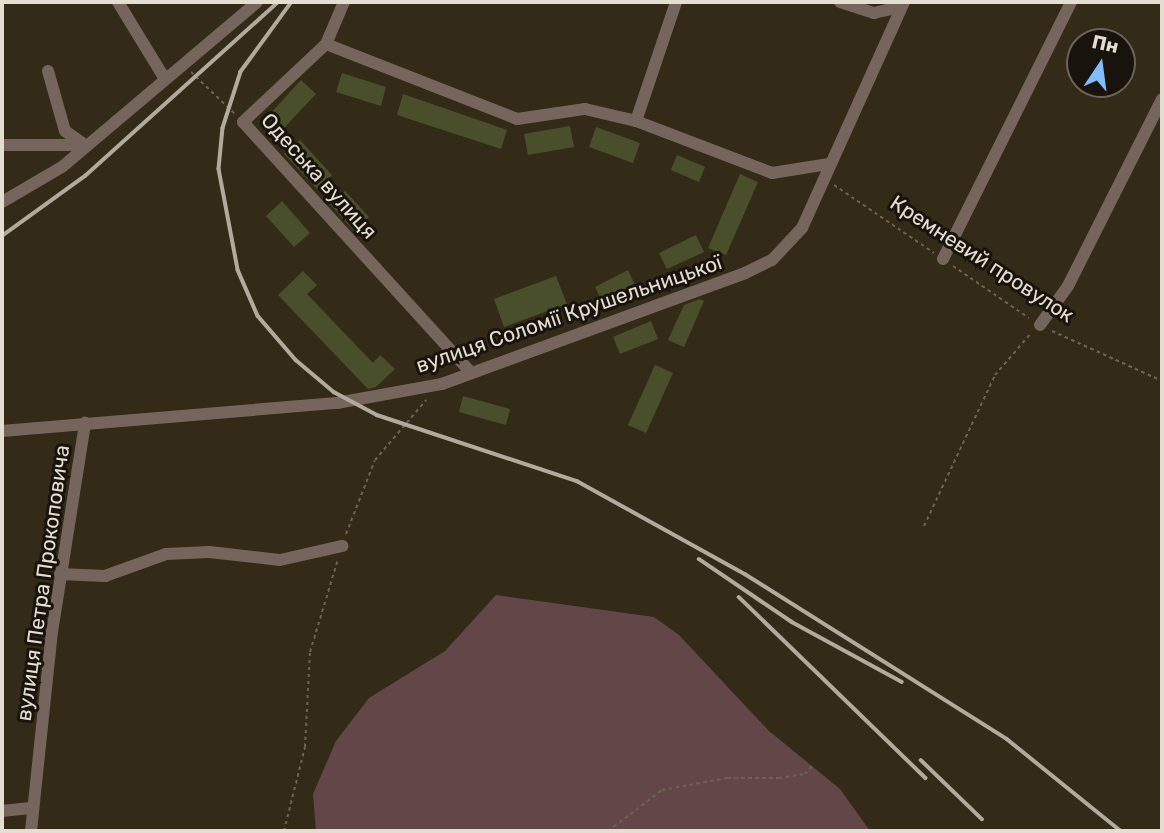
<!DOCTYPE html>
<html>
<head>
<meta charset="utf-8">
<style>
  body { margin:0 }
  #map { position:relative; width:1164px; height:833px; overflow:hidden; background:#342a18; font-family:Rubik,sans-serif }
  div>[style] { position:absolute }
  .green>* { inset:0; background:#634648 }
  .building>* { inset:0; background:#4a4f2b }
  .path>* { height:2px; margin-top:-1px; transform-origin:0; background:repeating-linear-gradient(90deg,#6c6353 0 3.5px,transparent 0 7px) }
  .street>* { height:12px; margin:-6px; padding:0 6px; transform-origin:6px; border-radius:6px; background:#75655c }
  .rail>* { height:3.5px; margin:-1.75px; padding:0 1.75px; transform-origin:1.75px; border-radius:1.75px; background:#b1aa9d }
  span { translate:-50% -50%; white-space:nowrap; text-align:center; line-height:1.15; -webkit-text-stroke:6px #18130c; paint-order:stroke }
  .street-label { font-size:21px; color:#e4ddd2 }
  .frame { position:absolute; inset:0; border:4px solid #e4ddd2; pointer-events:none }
  .north { position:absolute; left:1066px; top:28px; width:70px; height:70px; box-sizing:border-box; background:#18130c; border:2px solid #6a645b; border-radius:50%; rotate:13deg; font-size:19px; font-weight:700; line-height:28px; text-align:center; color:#e4ddd2 }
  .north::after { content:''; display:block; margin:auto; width:24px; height:32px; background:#81bcfa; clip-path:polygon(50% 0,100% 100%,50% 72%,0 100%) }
</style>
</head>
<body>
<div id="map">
  <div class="green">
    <i style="clip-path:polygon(496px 595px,654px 617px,679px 635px,769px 731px,840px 789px,870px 831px,316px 831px,313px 794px,336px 741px,369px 698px,445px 651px)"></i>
  </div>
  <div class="building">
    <i style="clip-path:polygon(342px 73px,386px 87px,381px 106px,336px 92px)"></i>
    <i style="clip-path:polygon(301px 80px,316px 94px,284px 128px,269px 115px)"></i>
    <i style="clip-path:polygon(403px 94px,507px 130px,501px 149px,397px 115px)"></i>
    <i style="clip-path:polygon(570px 126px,574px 147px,528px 155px,524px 134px)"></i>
    <i style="clip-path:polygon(596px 127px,640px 143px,633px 163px,589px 147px)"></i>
    <i style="clip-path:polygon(300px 140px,332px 175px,317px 189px,284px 154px)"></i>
    <i style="clip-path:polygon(677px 155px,705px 167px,699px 182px,671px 170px)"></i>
    <i style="clip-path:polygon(740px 174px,758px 182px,726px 255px,708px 248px)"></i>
    <i style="clip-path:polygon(345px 191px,369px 217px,354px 231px,330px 204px)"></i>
    <i style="clip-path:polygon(282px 201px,310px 233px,294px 247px,266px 216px)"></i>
    <i style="clip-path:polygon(696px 235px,704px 252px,667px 269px,659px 253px)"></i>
    <i style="clip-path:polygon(628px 270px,635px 285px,602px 301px,595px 287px)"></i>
    <i style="clip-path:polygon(303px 271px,317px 285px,307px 294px,373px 363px,380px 355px,395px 369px,376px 387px,368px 389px,278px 295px)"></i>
    <i style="clip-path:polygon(556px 276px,567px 304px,504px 327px,494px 299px)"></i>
    <i style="clip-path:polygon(700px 299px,704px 301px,684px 347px,668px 340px,684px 305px)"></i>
    <i style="clip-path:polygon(651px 321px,658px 339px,620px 354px,613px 337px)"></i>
    <i style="clip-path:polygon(655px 365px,673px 373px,646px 433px,628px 425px)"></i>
    <i style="clip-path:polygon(463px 396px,510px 409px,506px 425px,459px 412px)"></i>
  </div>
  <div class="path">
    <i style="left:191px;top:72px;width:61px;rotate:43.7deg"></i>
    <i style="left:834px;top:185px;width:121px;rotate:34.2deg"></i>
    <i style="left:953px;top:266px;width:92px;rotate:34.4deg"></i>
    <i style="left:1052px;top:331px;width:121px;rotate:24.4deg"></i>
    <i style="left:924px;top:526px;width:167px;rotate:-64.8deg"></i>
    <i style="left:995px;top:375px;width:55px;rotate:-49.4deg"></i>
    <i style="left:346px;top:534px;width:79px;rotate:-68.6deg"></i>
    <i style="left:375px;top:460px;width:79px;rotate:-49.6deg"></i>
    <i style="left:284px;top:831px;width:87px;rotate:-76deg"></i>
    <i style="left:305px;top:747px;width:95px;rotate:-87deg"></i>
    <i style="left:310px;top:652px;width:97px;rotate:-73.2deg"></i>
    <i style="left:608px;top:831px;width:68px;rotate:-37.2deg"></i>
    <i style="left:662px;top:790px;width:66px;rotate:-10.5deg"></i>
    <i style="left:727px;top:778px;width:52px"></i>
    <i style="left:779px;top:778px;width:26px;rotate:-9deg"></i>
    <i style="left:805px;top:774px;width:11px;rotate:-49deg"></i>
  </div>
  <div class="street">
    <i style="left:118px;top:2px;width:90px;rotate:58.6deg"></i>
    <i style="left:344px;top:2px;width:46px;rotate:113.2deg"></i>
    <i style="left:326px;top:44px;width:114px;rotate:136.8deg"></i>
    <i style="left:243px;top:122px;width:339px;rotate:47.7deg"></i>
    <i style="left:840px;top:2px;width:36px;rotate:18deg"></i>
    <i style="left:874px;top:13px;width:28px;rotate:-13deg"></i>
    <i style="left:326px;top:44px;width:205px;rotate:21.4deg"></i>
    <i style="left:517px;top:119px;width:69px;rotate:-8.4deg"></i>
    <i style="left:585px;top:109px;width:52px;rotate:13.2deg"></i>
    <i style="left:636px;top:121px;width:146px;rotate:20.9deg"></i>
    <i style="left:772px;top:173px;width:58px;rotate:-9deg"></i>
    <i style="left:48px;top:71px;width:62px;rotate:74.2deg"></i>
    <i style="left:65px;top:131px;width:24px;rotate:35deg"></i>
    <i style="left:636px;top:121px;width:126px;rotate:-71.4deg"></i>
    <i style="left:2px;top:145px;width:79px"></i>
    <i style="left:2px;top:202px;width:69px;rotate:-30.3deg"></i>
    <i style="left:62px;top:167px;width:255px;rotate:-40.2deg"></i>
    <i style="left:943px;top:259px;width:287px;rotate:-63.5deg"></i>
    <i style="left:1040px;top:325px;width:48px;rotate:-54.3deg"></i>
    <i style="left:1068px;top:286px;width:209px;rotate:-63.3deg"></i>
    <i style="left:2px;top:431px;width:336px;rotate:-4.8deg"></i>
    <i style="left:337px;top:403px;width:107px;rotate:-10.3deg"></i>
    <i style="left:442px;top:384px;width:323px;rotate:-20.1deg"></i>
    <i style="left:745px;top:273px;width:30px;rotate:-26deg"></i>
    <i style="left:772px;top:260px;width:44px;rotate:-46.8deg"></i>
    <i style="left:802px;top:228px;width:248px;rotate:-65.7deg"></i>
    <i style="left:60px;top:574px;width:45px;rotate:2.5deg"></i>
    <i style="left:105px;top:576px;width:65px;rotate:-19.8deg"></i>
    <i style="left:166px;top:554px;width:43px;rotate:-2.7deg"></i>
    <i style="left:209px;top:552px;width:71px;rotate:6.4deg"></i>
    <i style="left:280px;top:560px;width:64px;rotate:-12.7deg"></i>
    <i style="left:2px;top:811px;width:31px;rotate:-6deg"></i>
    <i style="left:31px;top:831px;width:200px;rotate:-84deg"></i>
    <i style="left:52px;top:632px;width:212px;rotate:-81deg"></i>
  </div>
  <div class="rail">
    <i style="left:292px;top:2px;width:87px;rotate:126.1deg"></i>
    <i style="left:241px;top:72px;width:59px;rotate:107.8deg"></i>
    <i style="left:223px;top:128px;width:41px;rotate:95.6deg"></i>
    <i style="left:219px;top:169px;width:103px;rotate:79.3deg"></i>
    <i style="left:238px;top:270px;width:50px;rotate:66.5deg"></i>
    <i style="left:258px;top:316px;width:58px;rotate:49.2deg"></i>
    <i style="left:296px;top:360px;width:50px;rotate:40.1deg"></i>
    <i style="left:334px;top:392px;width:49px;rotate:28.1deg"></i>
    <i style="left:377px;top:415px;width:211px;rotate:18.3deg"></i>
    <i style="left:577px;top:481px;width:192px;rotate:29deg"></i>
    <i style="left:745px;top:574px;width:310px;rotate:32.2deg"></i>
    <i style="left:1007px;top:739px;width:146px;rotate:38.9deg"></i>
    <i style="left:2px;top:236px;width:102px;rotate:-35.9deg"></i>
    <i style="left:85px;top:176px;width:260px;rotate:-42deg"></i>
    <i style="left:699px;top:559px;width:112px;rotate:34.1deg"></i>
    <i style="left:792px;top:622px;width:125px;rotate:28.6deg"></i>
    <i style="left:739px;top:597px;width:260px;rotate:44.1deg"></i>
    <i style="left:921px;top:760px;width:85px;rotate:44deg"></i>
  </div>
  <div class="street-label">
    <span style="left:319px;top:176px;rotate:48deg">Одеська вулиця</span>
    <span style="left:982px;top:259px;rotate:33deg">Кремневий провулок</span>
    <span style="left:569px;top:314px;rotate:-19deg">вулиця Соломії Крушельницької</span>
    <span style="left:43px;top:583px;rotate:-82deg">вулиця Петра Прокоповича</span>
  </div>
  <div class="frame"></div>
  <div class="north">Пн</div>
</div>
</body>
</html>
